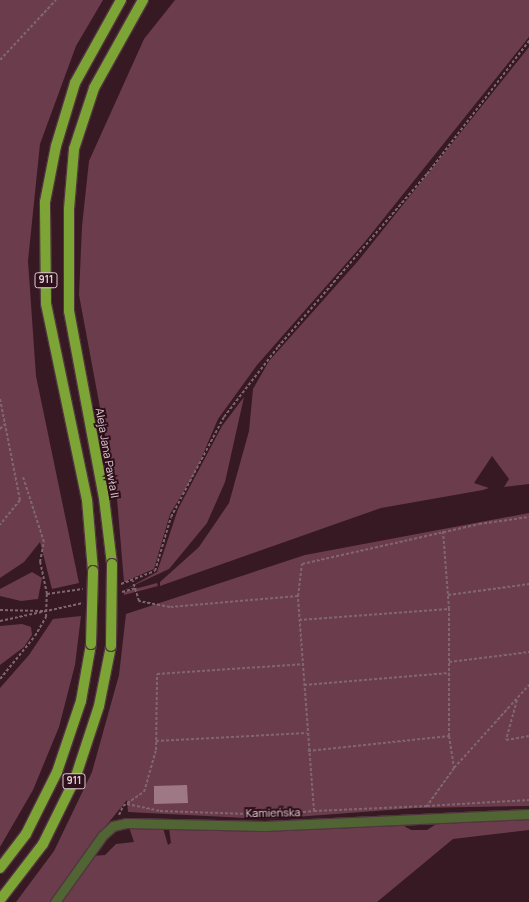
<!DOCTYPE html>
<html>
<head>
<meta charset="utf-8">
<style>
  body { margin:0 }
  #map { position:relative; width:529px; height:902px; overflow:hidden; background:#371923; font-family:Manrope,sans-serif }
  div>[style] { position:absolute }
  .green>* { inset:0; background:#6b3c4c }
  .building>* { inset:0; background:#9e7884 }
  .path>* { height:2px; margin-top:-1px; transform-origin:0; background:repeating-linear-gradient(90deg,#80666e 0 3px,transparent 0 5px) }
  .roads { filter:drop-shadow(1px 0 #52363f) drop-shadow(-1px 0 #52363f) drop-shadow(0 1px #52363f) drop-shadow(0 -1px #52363f) }
  .minor>* { height:9px; margin:-4.5px; padding:0 4.5px; transform-origin:4.5px; border-radius:4.5px; background:#506533 }
  .primary>* { height:10px; margin:-5px; padding:0 5px; transform-origin:5px; border-radius:5px; background:#7ca536 }
  .bridges { filter:drop-shadow(1px 0 #52363f) drop-shadow(-1px 0 #52363f) drop-shadow(0 1px #52363f) drop-shadow(0 -1px #52363f) }
  .primary-bridge>* { height:10px; margin:-5px; padding:0 5px; transform-origin:5px; border-radius:5px; background:#7ca536 }
  span { translate:-50% -50%; white-space:nowrap; text-align:center; line-height:1.15; -webkit-text-stroke:4px #2c0f1a; paint-order:stroke }
  .shield-label span { padding:1px 3px; background:#2c0f1a; border:1px solid; border-radius:3px; -webkit-text-stroke-width:0 }
  .shield-label { font-size:10px; color:#e2cdd3; font-weight:700 }
  .street-label { font-size:11px; color:#e2cdd3 }
</style>
</head>
<body>
<div id="map">
  <div class="green">
    <i style="clip-path:polygon(0 0,103px 0,76px 46px,40px 144px,28px 261px,36px 376px,79px 583px,52px 589px,40px 542px,24px 562px,0 578px)"></i>
    <i style="clip-path:polygon(175px 0,529px 0,529px 37px,364px 243px,257px 365px,218px 419px,195px 473px,170px 514px,154px 569px,124px 582px,117px 499px,79px 295px,82px 226px,89px 161px,144px 39px)"></i>
    <i style="clip-path:polygon(529px 47px,529px 484px,504px 487px,509px 479px,492px 456px,474px 483px,489px 488px,483px 490px,381px 508px,160px 586px,160px 582px,199px 547px,229px 503px,249px 431px,253px 389px,269px 361px,358px 261px)"></i>
    <i style="clip-path:polygon(244px 397px,225px 482px,207px 523px,169px 569px,124px 590px,157px 572px,178px 509px,222px 426px)"></i>
    <i style="clip-path:polygon(529px 513px,529px 806px,416px 808px,268px 819px,128px 812px,127px 800px,96px 838px,53px 902px,16px 902px,54px 851px,92px 772px,119px 675px,126px 614px,305px 555px)"></i>
    <i style="clip-path:polygon(32px 572px,42px 578px,38px 599px,21px 601px,0 596px,0 589px)"></i>
    <i style="clip-path:polygon(157px 583px,158px 586px,124px 595px,124px 592px)"></i>
    <i style="clip-path:polygon(81px 616px,75px 665px,59px 727px,33px 790px,0 847px,0 688px,29px 655px,53px 619px)"></i>
    <i style="clip-path:polygon(22px 624px,31px 627px,32px 635px,24px 647px,0 665px,0 626px)"></i>
    <i style="clip-path:polygon(529px 818px,529px 830px,453px 839px,377px 902px,59px 902px,91px 856px,105px 855px,116px 844px,134px 842px,129px 827px,163px 828px,168px 845px,171px 843px,169px 828px,404px 826px,411px 830px,427px 830px,438px 823px)"></i>
  </div>
  <div class="building">
    <i style="clip-path:polygon(187px 785px,188px 803px,154px 804px,154px 786px)"></i>
  </div>
  <div class="path">
    <i style="left:0;top:60px;width:82px;rotate:-47deg"></i>
    <i style="left:0;top:399px;width:103px;rotate:78.8deg"></i>
    <i style="left:20px;top:500px;width:32px;rotate:129deg"></i>
    <i style="left:0;top:429px;width:7px;rotate:-45deg"></i>
    <i style="left:121px;top:584px;width:36px;rotate:-21deg"></i>
    <i style="left:155px;top:571px;width:56px;rotate:-73.5deg"></i>
    <i style="left:171px;top:517px;width:113px;rotate:-62.1deg"></i>
    <i style="left:224px;top:417px;width:88px;rotate:-52.4deg"></i>
    <i style="left:278px;top:347px;width:228px;rotate:-49.3deg"></i>
    <i style="left:427px;top:174px;width:168px;rotate:-52.5deg"></i>
    <i style="left:122px;top:592px;width:15px;rotate:-16deg"></i>
    <i style="left:47px;top:594px;width:36px;rotate:-8deg"></i>
    <i style="left:448px;top:595px;width:82px;rotate:-7.7deg"></i>
    <i style="left:298px;top:596px;width:32px;rotate:-83deg"></i>
    <i style="left:302px;top:564px;width:181px;rotate:-12.7deg"></i>
    <i style="left:479px;top:524px;width:50px;rotate:-8deg"></i>
    <i style="left:0;top:610px;width:43px;rotate:1.3deg"></i>
    <i style="left:299px;top:620px;width:150px;rotate:-4.2deg"></i>
    <i style="left:449px;top:609px;width:78px;rotate:-94.4deg"></i>
    <i style="left:0;top:621px;width:85px;rotate:-12.2deg"></i>
    <i style="left:449px;top:662px;width:81px;rotate:-7.1deg"></i>
    <i style="left:0;top:679px;width:55px;rotate:-50.9deg"></i>
    <i style="left:35px;top:636px;width:22px;rotate:-60deg"></i>
    <i style="left:46px;top:617px;width:23px;rotate:-88deg"></i>
    <i style="left:47px;top:594px;width:33px;rotate:-102deg"></i>
    <i style="left:40px;top:562px;width:20px;rotate:-79deg"></i>
    <i style="left:44px;top:542px;width:68px;rotate:-107.9deg"></i>
    <i style="left:304px;top:685px;width:145px;rotate:-4.7deg"></i>
    <i style="left:517px;top:700px;width:41px;rotate:105.4deg"></i>
    <i style="left:506px;top:740px;width:23px;rotate:-10deg"></i>
    <i style="left:449px;top:736px;width:127px;rotate:-90deg"></i>
    <i style="left:156px;top:741px;width:151px;rotate:-3deg"></i>
    <i style="left:308px;top:751px;width:142px;rotate:-6.1deg"></i>
    <i style="left:449px;top:736px;width:32px;rotate:81deg"></i>
    <i style="left:454px;top:768px;width:47px;rotate:125.4deg"></i>
    <i style="left:427px;top:806px;width:113px;rotate:177.5deg"></i>
    <i style="left:454px;top:768px;width:112px;rotate:-47.9deg"></i>
    <i style="left:127px;top:804px;width:34px;rotate:12deg"></i>
    <i style="left:160px;top:811px;width:113px;rotate:2deg"></i>
    <i style="left:273px;top:815px;width:41px;rotate:-5.6deg"></i>
    <i style="left:314px;top:811px;width:216px;rotate:-94.3deg"></i>
    <i style="left:298px;top:596px;width:128px;rotate:175.1deg"></i>
    <i style="left:170px;top:607px;width:32px;rotate:-169deg"></i>
    <i style="left:139px;top:601px;width:21px;rotate:-107deg"></i>
    <i style="left:427px;top:806px;width:102px;rotate:-3.4deg"></i>
    <i style="left:119px;top:815px;width:10px;rotate:-66deg"></i>
    <i style="left:123px;top:806px;width:25px;rotate:-34deg"></i>
    <i style="left:144px;top:792px;width:44px;rotate:-74.1deg"></i>
    <i style="left:156px;top:750px;width:76px;rotate:-89.2deg"></i>
    <i style="left:157px;top:674px;width:145px;rotate:-3.9deg"></i>
  </div>
  <div class="roads">
    <div class="minor">
      <i style="left:55px;top:902px;width:81px;rotate:-54.5deg"></i>
      <i style="left:102px;top:836px;width:15px;rotate:-42deg"></i>
      <i style="left:113px;top:826px;width:13px;rotate:-13deg"></i>
      <i style="left:126px;top:823px;width:139px;rotate:1.2deg"></i>
      <i style="left:265px;top:826px;width:264px;rotate:-2.6deg"></i>
    </div>
    <div class="primary">
      <i style="left:112px;top:564px;width:66px;rotate:-96.9deg"></i>
      <i style="left:104px;top:498px;width:190px;rotate:-100.6deg"></i>
      <i style="left:69px;top:311px;width:102px;rotate:-90deg"></i>
      <i style="left:69px;top:209px;width:60px;rotate:-85.2deg"></i>
      <i style="left:74px;top:149px;width:64px;rotate:-71.8deg"></i>
      <i style="left:94px;top:88px;width:101px;rotate:-60.9deg"></i>
      <i style="left:93px;top:571px;width:71px;rotate:-94.8deg"></i>
      <i style="left:87px;top:500px;width:201px;rotate:-101.8deg"></i>
      <i style="left:46px;top:303px;width:101px;rotate:-90.6deg"></i>
      <i style="left:45px;top:202px;width:57px;rotate:-78.9deg"></i>
      <i style="left:56px;top:146px;width:66px;rotate:-73.2deg"></i>
      <i style="left:75px;top:83px;width:95px;rotate:-61deg"></i>
      <i style="left:0;top:868px;width:43px;rotate:-52.6deg"></i>
      <i style="left:26px;top:834px;width:69px;rotate:-63.4deg"></i>
      <i style="left:57px;top:772px;width:75px;rotate:-71.3deg"></i>
      <i style="left:81px;top:701px;width:58px;rotate:-80deg"></i>
      <i style="left:0;top:900px;width:71px;rotate:-52.5deg"></i>
      <i style="left:43px;top:844px;width:72px;rotate:-63.8deg"></i>
      <i style="left:75px;top:779px;width:77px;rotate:-71.8deg"></i>
      <i style="left:99px;top:706px;width:61px;rotate:-78.7deg"></i>
    </div>
  </div>
  <div class="bridges">
    <div class="primary-bridge">
      <i style="left:91px;top:644px;width:73px;rotate:-88.4deg"></i>
      <i style="left:111px;top:646px;width:82px;rotate:-89.3deg"></i>
    </div>
  </div>
  <div class="shield-label">
    <span style="left:46px;top:280px">911</span>
    <span style="left:74px;top:781px">911</span>
  </div>
  <div class="street-label">
    <span style="left:107px;top:453px;rotate:80deg">Aleja Jana Pawła II</span>
    <span style="left:273px;top:813px;rotate:-1deg">Kamieńska</span>
  </div>
</div>
</body>
</html>
